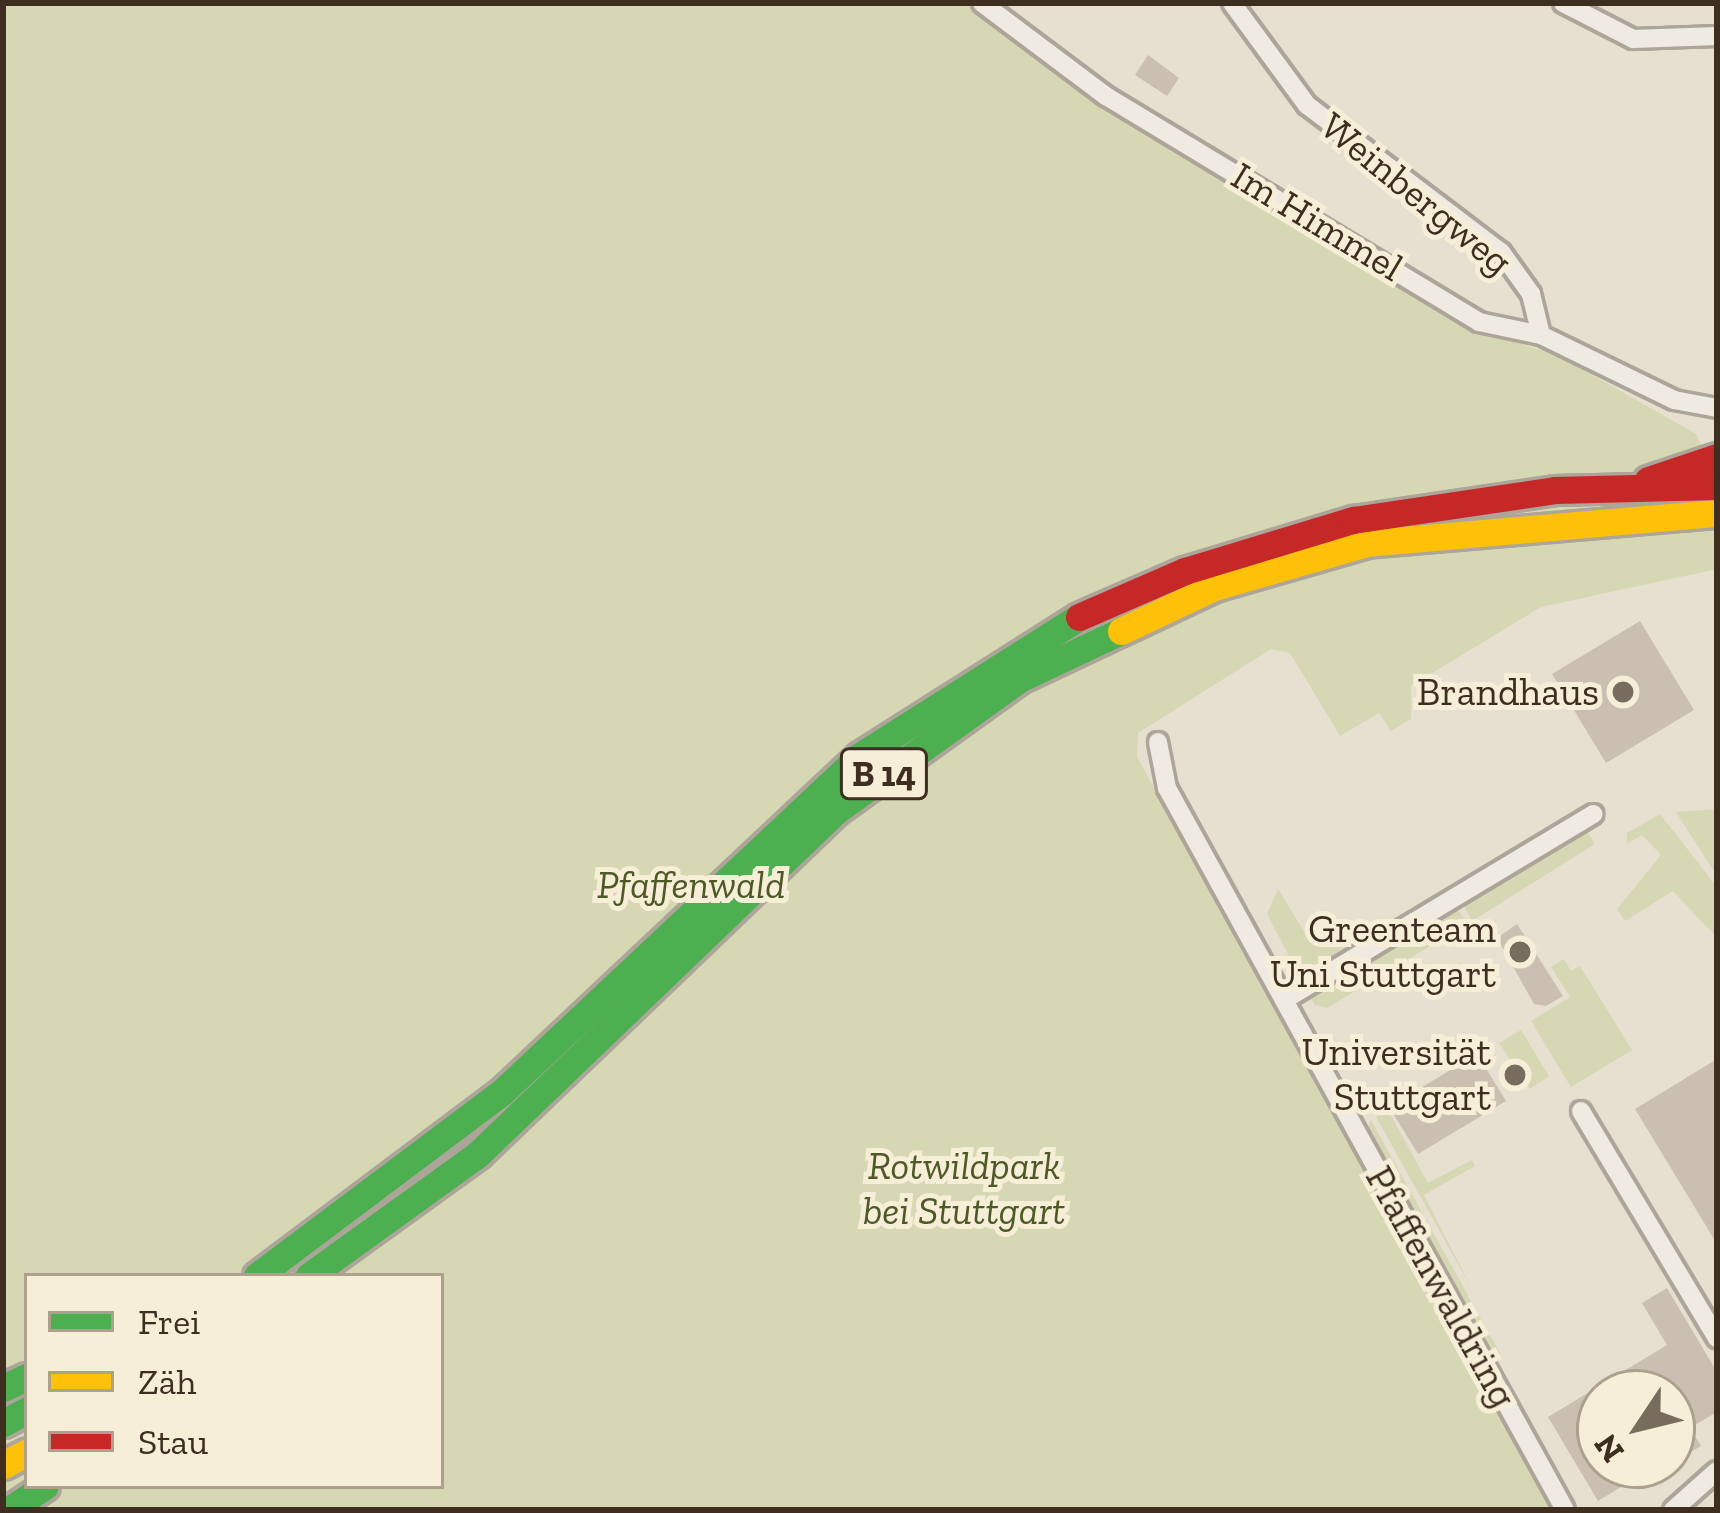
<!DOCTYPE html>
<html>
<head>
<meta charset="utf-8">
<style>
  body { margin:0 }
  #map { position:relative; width:1720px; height:1513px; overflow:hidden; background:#e7e0d1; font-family:"Zilla Slab",serif }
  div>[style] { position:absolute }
  .green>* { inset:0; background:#d6d7b3 }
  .building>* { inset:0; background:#cbbfb2 }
  .roads { filter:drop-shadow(3px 0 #ada599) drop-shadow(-3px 0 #ada599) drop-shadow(0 3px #ada599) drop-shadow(0 -3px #ada599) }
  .street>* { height:18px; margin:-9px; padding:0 9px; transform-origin:9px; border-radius:9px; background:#efebe3 }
  .fast>* { height:27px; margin:-13.5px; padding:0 13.5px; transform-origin:13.5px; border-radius:13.5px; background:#4caf50 }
  .slow>* { height:27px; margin:-13.5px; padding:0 13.5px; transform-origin:13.5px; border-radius:13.5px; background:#ffc107 }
  .jam>* { height:27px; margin:-13.5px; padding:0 13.5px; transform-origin:13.5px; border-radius:13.5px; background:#c62828 }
  .dots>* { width:33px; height:33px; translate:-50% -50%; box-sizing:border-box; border:6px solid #f7eed8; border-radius:50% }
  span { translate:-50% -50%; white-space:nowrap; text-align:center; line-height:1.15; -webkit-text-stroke:10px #f7eed8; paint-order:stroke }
  .shield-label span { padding:3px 9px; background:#f7eed8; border:3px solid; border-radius:9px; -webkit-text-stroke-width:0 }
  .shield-label { font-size:36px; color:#3d2e20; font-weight:700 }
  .street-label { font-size:39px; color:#3d2e20 }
  .poi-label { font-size:39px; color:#3d2e20 }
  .right { translate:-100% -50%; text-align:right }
  .park-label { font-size:39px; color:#4d5a26; font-style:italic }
  .frame { position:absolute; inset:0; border:6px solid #3d2e20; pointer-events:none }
  .legend { position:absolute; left:24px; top:1273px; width:420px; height:216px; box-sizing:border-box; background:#f7eed8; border:3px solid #ada18e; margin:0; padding:15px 21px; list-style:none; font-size:36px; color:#3d2e20 }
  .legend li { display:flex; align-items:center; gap:24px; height:60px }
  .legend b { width:60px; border:3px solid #ada18e }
  .north { position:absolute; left:1576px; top:1369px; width:120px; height:120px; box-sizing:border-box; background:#f7eed8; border:3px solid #ada18e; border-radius:50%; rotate:235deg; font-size:33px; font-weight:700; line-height:48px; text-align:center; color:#3d2e20 }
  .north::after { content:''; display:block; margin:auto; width:42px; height:54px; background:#786c5e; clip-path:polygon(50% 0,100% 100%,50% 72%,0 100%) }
</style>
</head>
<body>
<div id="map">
  <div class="green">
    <i style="clip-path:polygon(evenodd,3px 3px,964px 3px,1125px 117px,1480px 331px,1557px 355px,1696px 434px,1717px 478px,1717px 569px,1541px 607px,1411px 686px,1411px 719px,1391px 731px,1379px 713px,1340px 736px,1290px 653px,1271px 649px,1138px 733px,1137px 757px,1556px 1510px,3px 1510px,3px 3px,27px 1276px,441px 1276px,441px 1486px,27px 1486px,27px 1276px)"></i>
    <i style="clip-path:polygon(1717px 809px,1717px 876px,1676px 812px)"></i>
    <i style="clip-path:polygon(1660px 814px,1717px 887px,1717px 938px,1673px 891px,1625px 921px,1617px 909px,1661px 855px,1642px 835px,1627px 844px,1627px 833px)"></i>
    <i style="clip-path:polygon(1587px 831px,1595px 844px,1472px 921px,1463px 904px)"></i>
    <i style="clip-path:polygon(1278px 889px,1311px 943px,1347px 921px,1360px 945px,1302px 981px,1267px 914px)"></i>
    <i style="clip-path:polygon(1457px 908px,1467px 924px,1327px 1008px,1315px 1005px,1309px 995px)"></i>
    <i style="clip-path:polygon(1564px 959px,1571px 971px,1580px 966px,1632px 1050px,1571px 1087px,1531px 1021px,1570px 997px,1551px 967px)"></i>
    <i style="clip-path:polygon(1521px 1030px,1549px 1076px,1530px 1089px,1499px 1043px)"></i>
    <i style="clip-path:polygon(1388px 1110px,1428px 1183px,1472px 1160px,1475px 1166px,1424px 1195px,1473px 1291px,1376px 1117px)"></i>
    <i style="clip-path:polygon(1371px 1120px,1501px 1355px,1486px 1348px,1366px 1132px)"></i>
  </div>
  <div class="building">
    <i style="clip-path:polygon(1148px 55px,1179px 78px,1167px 96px,1135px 75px)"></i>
    <i style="clip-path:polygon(1640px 621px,1694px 710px,1606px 763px,1552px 674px)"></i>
    <i style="clip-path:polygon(1517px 924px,1563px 996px,1546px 1006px,1534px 1004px,1497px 938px)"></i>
    <i style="clip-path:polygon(1477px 1054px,1506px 1101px,1418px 1154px,1389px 1107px)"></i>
    <i style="clip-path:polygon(1717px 1059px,1717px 1244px,1635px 1109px)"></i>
    <i style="clip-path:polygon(1667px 1288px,1717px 1372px,1717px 1412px,1690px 1428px,1701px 1446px,1672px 1463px,1672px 1393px,1600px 1393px,1600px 1465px,1657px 1465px,1598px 1501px,1548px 1417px,1667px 1345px,1642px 1303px)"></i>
  </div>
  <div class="roads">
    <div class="street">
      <i style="left:982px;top:3px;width:155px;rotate:36.9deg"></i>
      <i style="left:1106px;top:96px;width:436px;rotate:31.2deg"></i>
      <i style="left:1479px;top:322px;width:63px;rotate:11.8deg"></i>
      <i style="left:1541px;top:335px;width:148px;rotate:26deg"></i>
      <i style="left:1674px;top:400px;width:44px;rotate:10.5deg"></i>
      <i style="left:1232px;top:3px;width:127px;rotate:53.7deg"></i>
      <i style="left:1307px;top:105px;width:243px;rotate:37.2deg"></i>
      <i style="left:1501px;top:252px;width:52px;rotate:54.5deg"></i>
      <i style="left:1531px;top:294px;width:42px;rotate:76.3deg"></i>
      <i style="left:1563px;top:3px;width:79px;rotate:27.2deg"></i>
      <i style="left:1633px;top:39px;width:84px;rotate:-2deg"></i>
      <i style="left:1158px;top:742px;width:47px;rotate:78.9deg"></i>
      <i style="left:1167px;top:788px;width:824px;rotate:61.13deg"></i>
      <i style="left:1284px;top:1000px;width:361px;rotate:-31deg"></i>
      <i style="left:1581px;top:1111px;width:265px;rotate:59.1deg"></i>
      <i style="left:1673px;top:1510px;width:59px;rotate:-41.6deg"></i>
    </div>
    <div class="fast">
      <i style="left:257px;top:1276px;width:306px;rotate:-36.9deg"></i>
      <i style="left:502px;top:1092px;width:491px;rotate:-43.2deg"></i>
      <i style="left:860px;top:756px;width:259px;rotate:-32.4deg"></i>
      <i style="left:309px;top:1276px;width:208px;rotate:-35.8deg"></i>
      <i style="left:478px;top:1154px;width:497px;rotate:-43.8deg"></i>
      <i style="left:837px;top:810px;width:224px;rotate:-35.7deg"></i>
      <i style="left:1019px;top:679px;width:113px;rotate:-25.2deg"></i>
      <i style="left:3px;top:1388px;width:26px;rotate:-25deg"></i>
      <i style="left:3px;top:1423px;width:27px;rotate:-28deg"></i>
      <i style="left:9px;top:1510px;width:43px;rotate:-33.7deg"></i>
    </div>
    <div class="slow">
      <i style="left:1121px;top:631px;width:103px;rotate:-25.3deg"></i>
      <i style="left:1214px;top:587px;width:158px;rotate:-16.1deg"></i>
      <i style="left:1366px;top:543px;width:352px;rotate:-4.9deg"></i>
      <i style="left:3px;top:1465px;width:27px;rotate:-28deg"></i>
    </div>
    <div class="jam">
      <i style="left:1648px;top:480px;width:73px;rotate:-18.4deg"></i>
      <i style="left:1079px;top:617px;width:116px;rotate:-23.5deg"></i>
      <i style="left:1185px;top:571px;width:176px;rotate:-16.9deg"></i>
      <i style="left:1353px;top:520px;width:204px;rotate:-8.4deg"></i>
      <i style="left:1555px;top:490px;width:162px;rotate:-1.4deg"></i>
    </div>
  </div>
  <div class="dots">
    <i style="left:1623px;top:692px;background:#786c5e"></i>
    <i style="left:1520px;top:952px;background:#786c5e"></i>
    <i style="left:1515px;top:1075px;background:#786c5e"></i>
  </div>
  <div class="shield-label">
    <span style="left:884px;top:774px">B 14</span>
  </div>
  <div class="street-label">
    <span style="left:1416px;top:194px;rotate:39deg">Weinbergweg</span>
    <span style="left:1317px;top:222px;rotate:31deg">Im Himmel</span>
    <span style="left:1441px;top:1287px;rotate:61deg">Pfaffenwaldring</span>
  </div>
  <div class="poi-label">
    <span class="right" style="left:1599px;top:692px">Brandhaus</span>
    <span class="right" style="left:1496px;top:952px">Greenteam<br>Uni Stuttgart</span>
    <span class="right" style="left:1491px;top:1075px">Universität<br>Stuttgart</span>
  </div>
  <div class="park-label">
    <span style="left:691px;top:885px">Pfaffenwald</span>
    <span style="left:964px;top:1189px">Rotwildpark<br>bei Stuttgart</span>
  </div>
  <div class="frame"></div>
  <ul class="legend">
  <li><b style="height:15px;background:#4caf50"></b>Frei</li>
  <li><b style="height:15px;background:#ffc107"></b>Zäh</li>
  <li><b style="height:15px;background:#c62828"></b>Stau</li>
  </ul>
  <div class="north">N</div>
</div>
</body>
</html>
